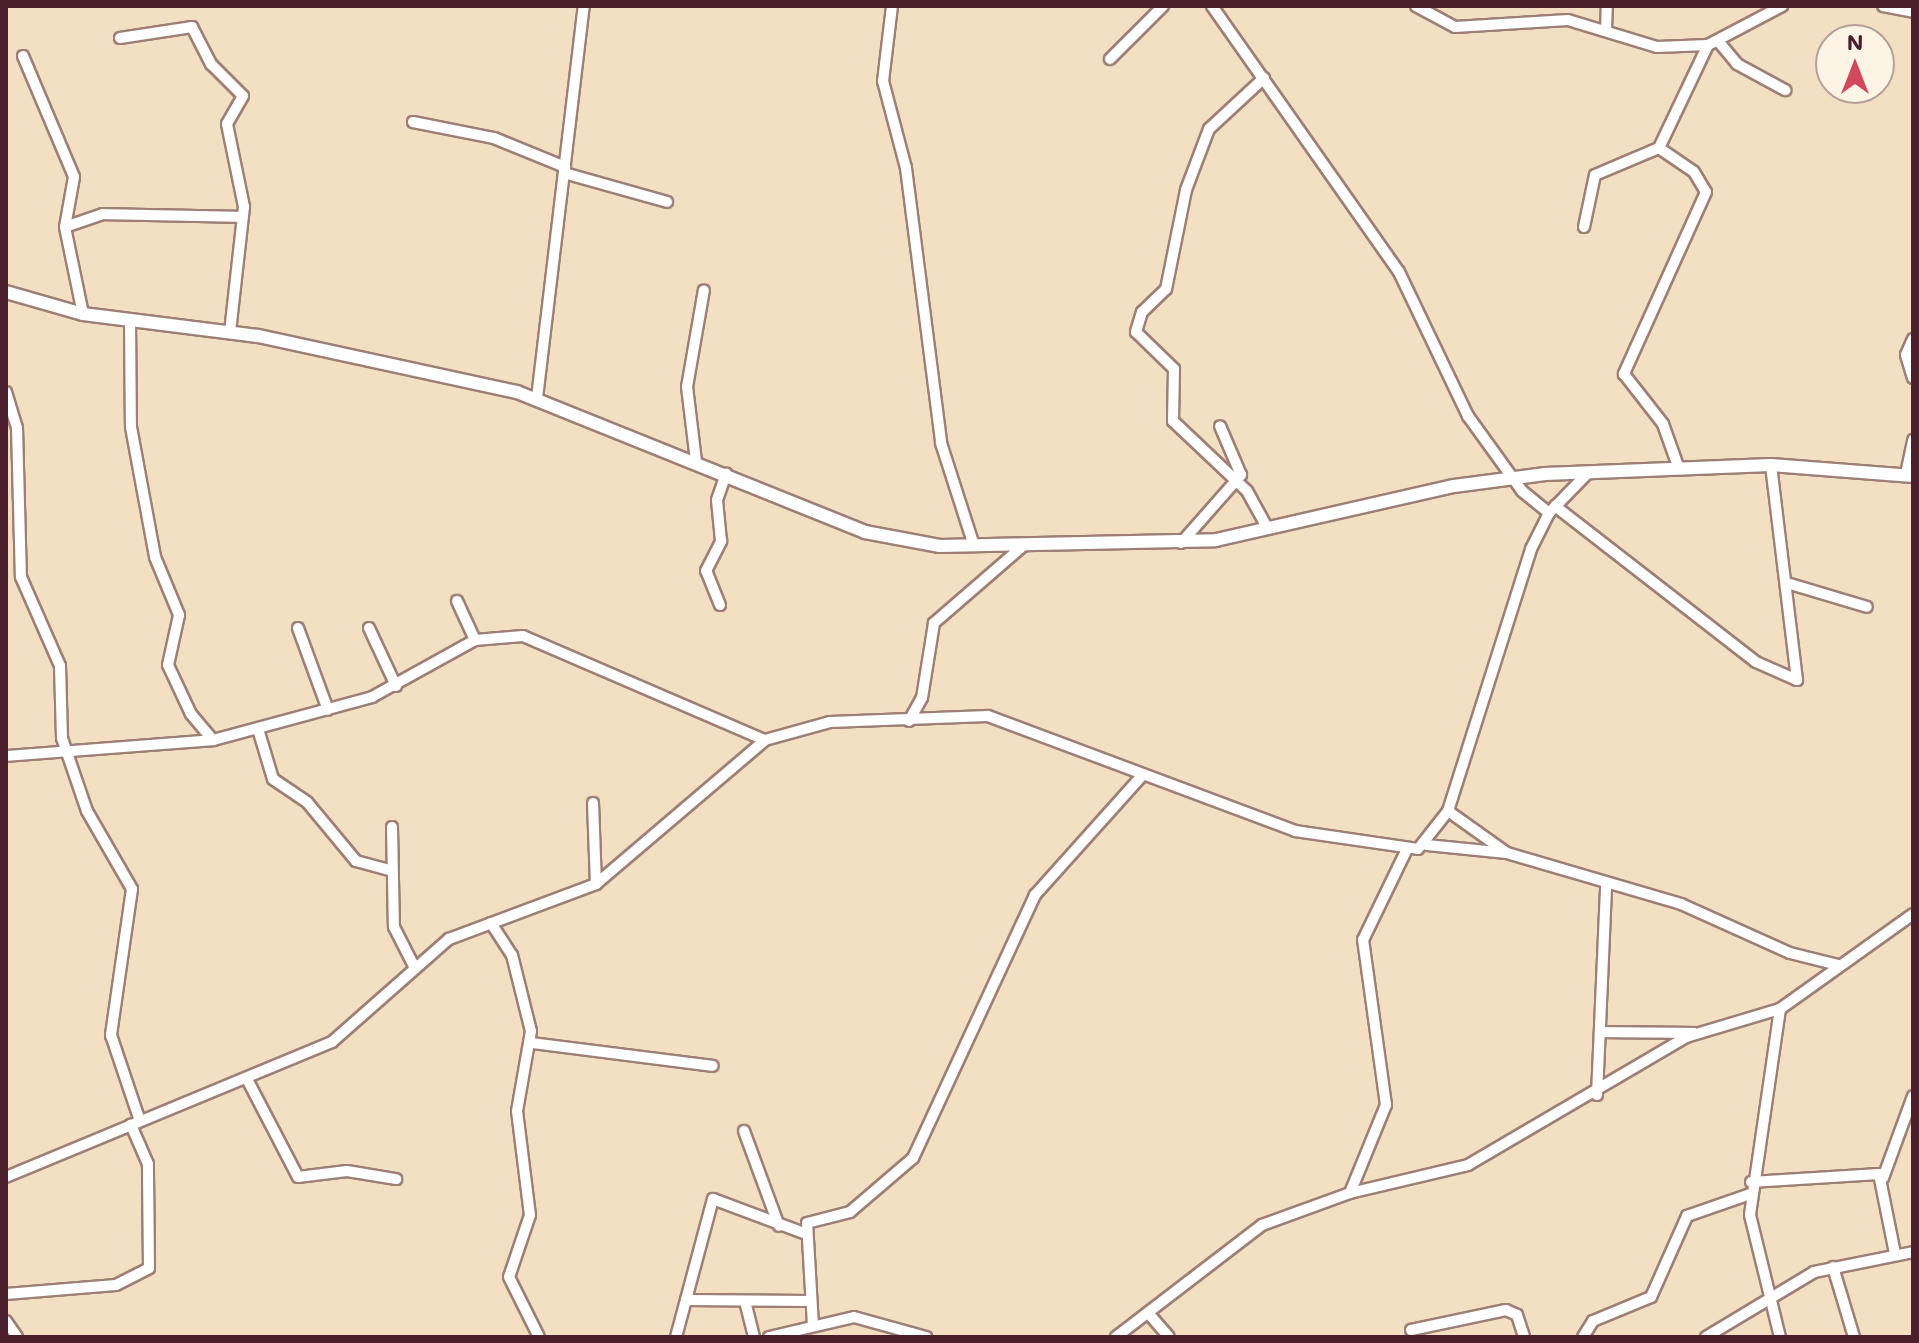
<!DOCTYPE html>
<html>
<head>
<meta charset="utf-8">
<style>
  body { margin:0 }
  #map { position:relative; width:1919px; height:1343px; overflow:hidden; background:#f3dfc1; font-family:Mali,sans-serif }
  div>[style] { position:absolute }
  .roads { filter:drop-shadow(2px 0 #9e7f76) drop-shadow(-2px 0 #9e7f76) drop-shadow(0 2px #9e7f76) drop-shadow(0 -2px #9e7f76) }
  .minor>* { height:10px; margin:-5px; padding:0 5px; transform-origin:5px; border-radius:5px; background:#fff }
  .major>* { height:12px; margin:-6px; padding:0 6px; transform-origin:6px; border-radius:6px; background:#fff }
  span { translate:-50% -50%; white-space:nowrap; text-align:center; line-height:1.15; -webkit-text-stroke:7px #fcf5e5; paint-order:stroke }
  .frame { position:absolute; inset:0; border:8px solid #4a1f2b; pointer-events:none }
  .north { position:absolute; left:1815px; top:24px; width:80px; height:80px; box-sizing:border-box; background:#fcf5e5; border:2px solid #b59f9b; border-radius:50%; rotate:0deg; font-size:22px; font-weight:700; line-height:32px; text-align:center; color:#4a1f2b }
  .north::after { content:''; display:block; margin:auto; width:28px; height:36px; background:#d1495b; clip-path:polygon(50% 0,100% 100%,50% 72%,0 100%) }
</style>
</head>
<body>
<div id="map">
  <div class="roads">
    <div class="minor">
      <i style="left:892px;top:6px;width:76px;rotate:96.8deg"></i>
      <i style="left:883px;top:81px;width:90px;rotate:75.2deg"></i>
      <i style="left:906px;top:168px;width:277px;rotate:82.7deg"></i>
      <i style="left:941px;top:443px;width:108px;rotate:72.2deg"></i>
      <i style="left:1212px;top:6px;width:325px;rotate:54.9deg"></i>
      <i style="left:1399px;top:272px;width:160px;rotate:64.4deg"></i>
      <i style="left:1468px;top:416px;width:92px;rotate:54.2deg"></i>
      <i style="left:1522px;top:491px;width:35px;rotate:39deg"></i>
      <i style="left:1416px;top:6px;width:44px;rotate:28.3deg"></i>
      <i style="left:1455px;top:27px;width:113px;rotate:-3.5deg"></i>
      <i style="left:1568px;top:20px;width:93px;rotate:16.9deg"></i>
      <i style="left:1657px;top:47px;width:51px;rotate:-2.2deg"></i>
      <i style="left:1708px;top:45px;width:84px;rotate:-27.8deg"></i>
      <i style="left:1883px;top:6px;width:31px;rotate:11deg"></i>
      <i style="left:1606px;top:30px;width:24px;rotate:-88deg"></i>
      <i style="left:120px;top:38px;width:73px;rotate:-8.7deg"></i>
      <i style="left:192px;top:27px;width:42px;rotate:62.8deg"></i>
      <i style="left:211px;top:64px;width:45px;rotate:45deg"></i>
      <i style="left:243px;top:96px;width:32px;rotate:120deg"></i>
      <i style="left:227px;top:124px;width:85px;rotate:78.4deg"></i>
      <i style="left:244px;top:207px;width:125px;rotate:96.4deg"></i>
      <i style="left:1718px;top:41px;width:30px;rotate:50deg"></i>
      <i style="left:1737px;top:64px;width:55px;rotate:28.4deg"></i>
      <i style="left:23px;top:56px;width:131px;rotate:67.1deg"></i>
      <i style="left:74px;top:177px;width:51px;rotate:100.2deg"></i>
      <i style="left:65px;top:227px;width:89px;rotate:78.3deg"></i>
      <i style="left:1110px;top:59px;width:75px;rotate:-45deg"></i>
      <i style="left:1264px;top:78px;width:75px;rotate:137.2deg"></i>
      <i style="left:1209px;top:129px;width:65px;rotate:110.7deg"></i>
      <i style="left:1186px;top:190px;width:101px;rotate:101.4deg"></i>
      <i style="left:1166px;top:289px;width:33px;rotate:136deg"></i>
      <i style="left:1142px;top:312px;width:21px;rotate:107deg"></i>
      <i style="left:1136px;top:332px;width:53px;rotate:44.2deg"></i>
      <i style="left:1174px;top:369px;width:52px;rotate:91.1deg"></i>
      <i style="left:1173px;top:421px;width:102px;rotate:43.4deg"></i>
      <i style="left:1247px;top:491px;width:43px;rotate:61.1deg"></i>
      <i style="left:413px;top:122px;width:83px;rotate:11.2deg"></i>
      <i style="left:494px;top:138px;width:77px;rotate:22.2deg"></i>
      <i style="left:1659px;top:148px;width:42px;rotate:34.4deg"></i>
      <i style="left:1694px;top:172px;width:23px;rotate:59deg"></i>
      <i style="left:1706px;top:192px;width:200px;rotate:114.3deg"></i>
      <i style="left:1624px;top:374px;width:63px;rotate:52deg"></i>
      <i style="left:1663px;top:424px;width:48px;rotate:70.4deg"></i>
      <i style="left:564px;top:173px;width:107px;rotate:15.7deg"></i>
      <i style="left:65px;top:227px;width:40px;rotate:-18.9deg"></i>
      <i style="left:103px;top:214px;width:139px;rotate:1.2deg"></i>
      <i style="left:1584px;top:227px;width:53px;rotate:-78.1deg"></i>
      <i style="left:1595px;top:175px;width:69px;rotate:-22.9deg"></i>
      <i style="left:1659px;top:148px;width:114px;rotate:-64.6deg"></i>
      <i style="left:130px;top:321px;width:106px;rotate:89.5deg"></i>
      <i style="left:131px;top:427px;width:132px;rotate:79.5deg"></i>
      <i style="left:155px;top:557px;width:63px;rotate:67.5deg"></i>
      <i style="left:179px;top:615px;width:51px;rotate:102.4deg"></i>
      <i style="left:168px;top:665px;width:54px;rotate:64.9deg"></i>
      <i style="left:191px;top:714px;width:34px;rotate:50deg"></i>
      <i style="left:1913px;top:339px;width:17px;rotate:114deg"></i>
      <i style="left:1906px;top:355px;width:24px;rotate:73deg"></i>
      <i style="left:6px;top:392px;width:38px;rotate:73deg"></i>
      <i style="left:17px;top:428px;width:149px;rotate:88.5deg"></i>
      <i style="left:21px;top:577px;width:97px;rotate:66.3deg"></i>
      <i style="left:60px;top:666px;width:72px;rotate:88.4deg"></i>
      <i style="left:62px;top:738px;width:77px;rotate:71.1deg"></i>
      <i style="left:87px;top:811px;width:90px;rotate:60deg"></i>
      <i style="left:132px;top:889px;width:148px;rotate:98.2deg"></i>
      <i style="left:111px;top:1035px;width:91px;rotate:71.4deg"></i>
      <i style="left:537px;top:398px;width:395px;rotate:-83.2deg"></i>
      <i style="left:696px;top:461px;width:75px;rotate:-96.9deg"></i>
      <i style="left:687px;top:387px;width:98px;rotate:-80.1deg"></i>
      <i style="left:1906px;top:474px;width:35px;rotate:-78deg"></i>
      <i style="left:1555px;top:506px;width:254px;rotate:37.8deg"></i>
      <i style="left:1756px;top:662px;width:45px;rotate:23.7deg"></i>
      <i style="left:1797px;top:680px;width:217px;rotate:-96.9deg"></i>
      <i style="left:1181px;top:543px;width:91px;rotate:-48.6deg"></i>
      <i style="left:1241px;top:475px;width:53px;rotate:-113.2deg"></i>
      <i style="left:1790px;top:584px;width:80px;rotate:16.6deg"></i>
      <i style="left:457px;top:601px;width:43px;rotate:65.2deg"></i>
      <i style="left:720px;top:605px;width:37px;rotate:-112deg"></i>
      <i style="left:706px;top:571px;width:34px;rotate:-63deg"></i>
      <i style="left:721px;top:541px;width:41px;rotate:-95.6deg"></i>
      <i style="left:717px;top:500px;width:28px;rotate:-71deg"></i>
      <i style="left:298px;top:628px;width:87px;rotate:69.9deg"></i>
      <i style="left:369px;top:628px;width:64px;rotate:65deg"></i>
      <i style="left:909px;top:721px;width:26px;rotate:-61deg"></i>
      <i style="left:922px;top:698px;width:76px;rotate:-80.9deg"></i>
      <i style="left:934px;top:623px;width:118px;rotate:-40.9deg"></i>
      <i style="left:258px;top:729px;width:52px;rotate:73.3deg"></i>
      <i style="left:273px;top:779px;width:41px;rotate:34.1deg"></i>
      <i style="left:307px;top:802px;width:77px;rotate:50.3deg"></i>
      <i style="left:356px;top:861px;width:34px;rotate:15deg"></i>
      <i style="left:6px;top:756px;width:208px;rotate:-4.4deg"></i>
      <i style="left:213px;top:740px;width:165px;rotate:-15.1deg"></i>
      <i style="left:372px;top:697px;width:118px;rotate:-29deg"></i>
      <i style="left:475px;top:640px;width:48px;rotate:-4.8deg"></i>
      <i style="left:523px;top:636px;width:263px;rotate:23.3deg"></i>
      <i style="left:593px;top:803px;width:81px;rotate:87.9deg"></i>
      <i style="left:1448px;top:811px;width:72px;rotate:35.4deg"></i>
      <i style="left:392px;top:827px;width:100px;rotate:88.9deg"></i>
      <i style="left:394px;top:927px;width:44px;rotate:62.9deg"></i>
      <i style="left:1427px;top:845px;width:80px;rotate:5.7deg"></i>
      <i style="left:1507px;top:853px;width:181px;rotate:16.3deg"></i>
      <i style="left:1681px;top:904px;width:120px;rotate:24.2deg"></i>
      <i style="left:1790px;top:953px;width:49px;rotate:14deg"></i>
      <i style="left:491px;top:923px;width:38px;rotate:57deg"></i>
      <i style="left:512px;top:955px;width:78px;rotate:76deg"></i>
      <i style="left:531px;top:1031px;width:81px;rotate:99.9deg"></i>
      <i style="left:517px;top:1111px;width:105px;rotate:82.9deg"></i>
      <i style="left:530px;top:1215px;width:65px;rotate:108.7deg"></i>
      <i style="left:509px;top:1277px;width:67px;rotate:63.4deg"></i>
      <i style="left:1780px;top:1009px;width:208px;rotate:98.3deg"></i>
      <i style="left:1750px;top:1215px;width:126px;rotate:76.2deg"></i>
      <i style="left:1600px;top:1032px;width:94px;rotate:0.6deg"></i>
      <i style="left:532px;top:1043px;width:182px;rotate:7.2deg"></i>
      <i style="left:247px;top:1079px;width:110px;rotate:62.5deg"></i>
      <i style="left:298px;top:1177px;width:49px;rotate:-7deg"></i>
      <i style="left:347px;top:1171px;width:50px;rotate:9.3deg"></i>
      <i style="left:1597px;top:1095px;width:210px;rotate:-87.5deg"></i>
      <i style="left:744px;top:1131px;width:101px;rotate:69.8deg"></i>
      <i style="left:6px;top:1177px;width:353px;rotate:-22.5deg"></i>
      <i style="left:332px;top:1042px;width:156px;rotate:-41.4deg"></i>
      <i style="left:449px;top:939px;width:157px;rotate:-20.5deg"></i>
      <i style="left:596px;top:884px;width:222px;rotate:-40.4deg"></i>
      <i style="left:765px;top:740px;width:67px;rotate:-15.5deg"></i>
      <i style="left:830px;top:722px;width:158px;rotate:-2.2deg"></i>
      <i style="left:988px;top:716px;width:328px;rotate:20.5deg"></i>
      <i style="left:1295px;top:831px;width:124px;rotate:8.3deg"></i>
      <i style="left:1418px;top:849px;width:48px;rotate:-51.7deg"></i>
      <i style="left:1448px;top:811px;width:275px;rotate:-72.4deg"></i>
      <i style="left:1531px;top:549px;width:40px;rotate:-63.4deg"></i>
      <i style="left:1549px;top:513px;width:56px;rotate:-45.7deg"></i>
      <i style="left:1883px;top:1178px;width:87px;rotate:-69.9deg"></i>
      <i style="left:1751px;top:1182px;width:128px;rotate:-3.6deg"></i>
      <i style="left:1879px;top:1174px;width:81px;rotate:78.6deg"></i>
      <i style="left:1350px;top:1193px;width:95px;rotate:-67.8deg"></i>
      <i style="left:1386px;top:1105px;width:167px;rotate:-97.9deg"></i>
      <i style="left:1363px;top:940px;width:99px;rotate:-64.2deg"></i>
      <i style="left:1833px;top:1267px;width:73px;rotate:73.3deg"></i>
      <i style="left:6px;top:1294px;width:110px;rotate:-4.7deg"></i>
      <i style="left:116px;top:1285px;width:37px;rotate:-27deg"></i>
      <i style="left:149px;top:1268px;width:104px;rotate:-90.6deg"></i>
      <i style="left:148px;top:1164px;width:43px;rotate:-113.6deg"></i>
      <i style="left:686px;top:1300px;width:123px;rotate:0.5deg"></i>
      <i style="left:745px;top:1301px;width:37px;rotate:76deg"></i>
      <i style="left:1149px;top:1314px;width:30px;rotate:49deg"></i>
      <i style="left:6px;top:1321px;width:19px;rotate:55deg"></i>
      <i style="left:813px;top:1326px;width:103px;rotate:-93.3deg"></i>
      <i style="left:807px;top:1223px;width:44px;rotate:-14.3deg"></i>
      <i style="left:850px;top:1212px;width:83px;rotate:-40.6deg"></i>
      <i style="left:913px;top:1158px;width:290px;rotate:-65.1deg"></i>
      <i style="left:1035px;top:895px;width:159px;rotate:-48.1deg"></i>
      <i style="left:1411px;top:1330px;width:97px;rotate:-11.9deg"></i>
      <i style="left:1506px;top:1310px;width:12px;rotate:24deg"></i>
      <i style="left:1517px;top:1315px;width:23px;rotate:72deg"></i>
      <i style="left:676px;top:1337px;width:143px;rotate:-75deg"></i>
      <i style="left:713px;top:1199px;width:97px;rotate:20.5deg"></i>
      <i style="left:769px;top:1337px;width:87px;rotate:-13.2deg"></i>
      <i style="left:854px;top:1317px;width:75px;rotate:15.5deg"></i>
      <i style="left:1116px;top:1337px;width:184px;rotate:-37.5deg"></i>
      <i style="left:1262px;top:1225px;width:94px;rotate:-20deg"></i>
      <i style="left:1350px;top:1193px;width:121px;rotate:-13.3deg"></i>
      <i style="left:1468px;top:1165px;width:253px;rotate:-30.4deg"></i>
      <i style="left:1686px;top:1037px;width:98px;rotate:-16.6deg"></i>
      <i style="left:1780px;top:1009px;width:163px;rotate:-35.5deg"></i>
      <i style="left:1583px;top:1337px;width:19px;rotate:-58deg"></i>
      <i style="left:1593px;top:1321px;width:63px;rotate:-22.5deg"></i>
      <i style="left:1651px;top:1297px;width:89px;rotate:-66deg"></i>
      <i style="left:1687px;top:1216px;width:67px;rotate:-19.2deg"></i>
      <i style="left:1706px;top:1337px;width:126px;rotate:-31deg"></i>
      <i style="left:1814px;top:1272px;width:101px;rotate:-11.4deg"></i>
    </div>
    <div class="major">
      <i style="left:6px;top:292px;width:80px;rotate:15.9deg"></i>
      <i style="left:83px;top:314px;width:176px;rotate:7.2deg"></i>
      <i style="left:258px;top:336px;width:265px;rotate:12.2deg"></i>
      <i style="left:517px;top:392px;width:375px;rotate:21.9deg"></i>
      <i style="left:865px;top:532px;width:76px;rotate:10.6deg"></i>
      <i style="left:940px;top:546px;width:276px;rotate:-1.2deg"></i>
      <i style="left:1216px;top:540px;width:244px;rotate:-12.8deg"></i>
      <i style="left:1454px;top:486px;width:92px;rotate:-7.5deg"></i>
      <i style="left:1545px;top:474px;width:226px;rotate:-2.3deg"></i>
      <i style="left:1771px;top:465px;width:142px;rotate:4.4deg"></i>
    </div>
  </div>
  <div class="frame"></div>
  <div class="north">N</div>
</div>
</body>
</html>
